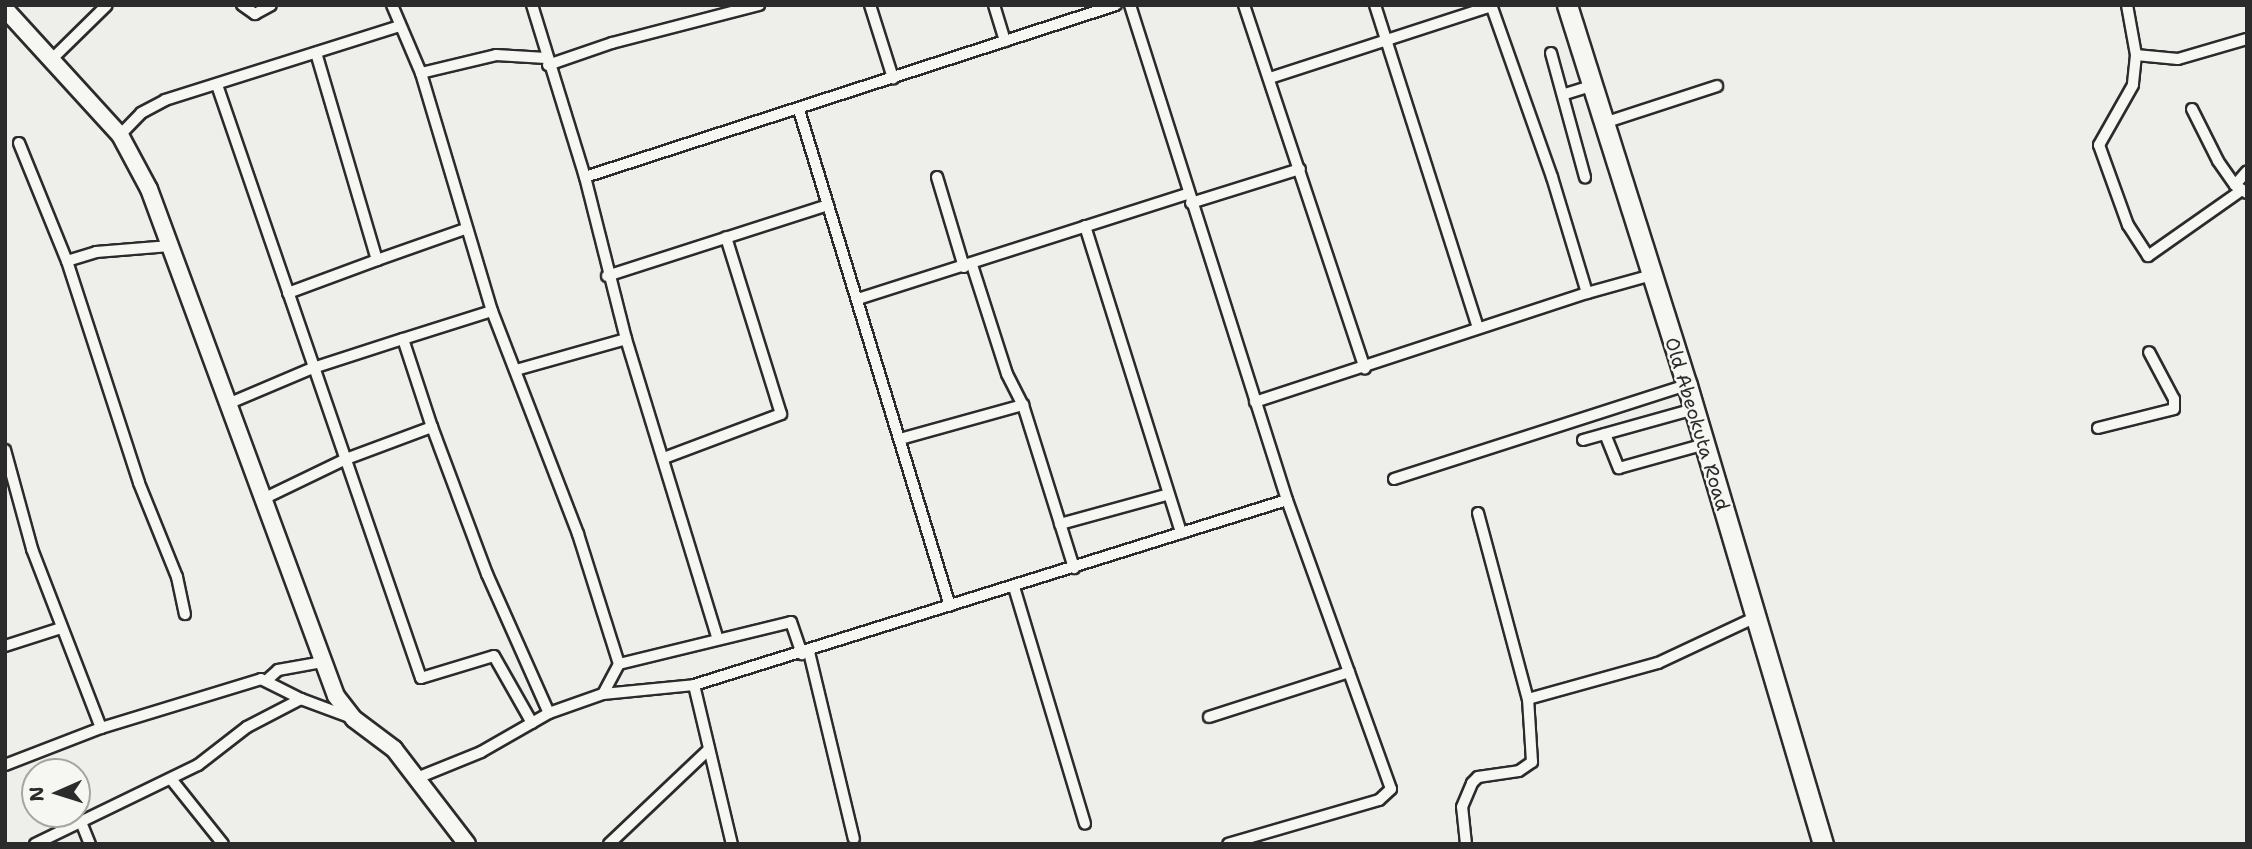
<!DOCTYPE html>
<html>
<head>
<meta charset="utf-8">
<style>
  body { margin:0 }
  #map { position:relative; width:2252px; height:849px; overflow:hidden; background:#eeeeea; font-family:"Shantell Sans",sans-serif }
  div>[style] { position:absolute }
  .roads { filter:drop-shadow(2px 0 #2b2b2b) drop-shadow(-2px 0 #2b2b2b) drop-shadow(0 2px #2b2b2b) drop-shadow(0 -2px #2b2b2b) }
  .street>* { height:10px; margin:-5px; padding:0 5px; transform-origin:5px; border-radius:5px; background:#f6f6f2 }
  .secondary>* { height:16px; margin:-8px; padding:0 8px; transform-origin:8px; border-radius:8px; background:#f6f6f2 }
  .highway>* { height:19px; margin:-9.5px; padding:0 9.5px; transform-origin:9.5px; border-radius:9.5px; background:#f6f6f2 }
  span { translate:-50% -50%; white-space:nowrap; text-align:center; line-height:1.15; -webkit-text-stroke:5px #f6f6f2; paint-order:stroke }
  .street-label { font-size:19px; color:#2b2b2b }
  .frame { position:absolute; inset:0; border:7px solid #2b2b2b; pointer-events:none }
  .north { position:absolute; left:21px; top:758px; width:70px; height:70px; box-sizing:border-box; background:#f6f6f2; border:2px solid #a5a5a2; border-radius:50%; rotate:267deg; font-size:19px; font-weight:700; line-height:28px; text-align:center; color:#2b2b2b }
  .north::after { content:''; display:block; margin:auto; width:24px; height:32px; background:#2b2b2b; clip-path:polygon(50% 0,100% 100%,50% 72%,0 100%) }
</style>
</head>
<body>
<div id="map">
  <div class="roads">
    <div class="street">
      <i style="left:242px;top:5px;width:16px;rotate:35deg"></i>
      <i style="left:255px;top:14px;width:18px;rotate:-29deg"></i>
      <i style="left:392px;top:5px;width:74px;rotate:66.9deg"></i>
      <i style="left:421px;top:73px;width:248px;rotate:73.4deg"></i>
      <i style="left:492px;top:311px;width:239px;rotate:68.9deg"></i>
      <i style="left:578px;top:534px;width:136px;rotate:72.5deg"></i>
      <i style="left:870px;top:5px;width:77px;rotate:72.5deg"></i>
      <i style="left:994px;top:5px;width:38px;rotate:73deg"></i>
      <i style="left:1130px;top:5px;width:519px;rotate:72.4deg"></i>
      <i style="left:1287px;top:500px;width:307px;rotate:70.2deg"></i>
      <i style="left:1391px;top:789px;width:16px;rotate:137deg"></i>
      <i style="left:1379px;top:800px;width:157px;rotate:163.8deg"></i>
      <i style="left:1244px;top:5px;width:383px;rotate:71.6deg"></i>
      <i style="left:1375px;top:5px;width:339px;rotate:72.3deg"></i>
      <i style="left:2127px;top:5px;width:51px;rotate:79.8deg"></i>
      <i style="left:2136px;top:55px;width:30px;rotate:96deg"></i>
      <i style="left:2133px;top:85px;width:69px;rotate:119.5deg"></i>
      <i style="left:2099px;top:145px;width:85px;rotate:70.1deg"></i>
      <i style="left:2128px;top:225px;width:37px;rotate:57deg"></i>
      <i style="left:2148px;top:256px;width:115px;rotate:-35.1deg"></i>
      <i style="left:1551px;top:53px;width:129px;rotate:74.7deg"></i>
      <i style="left:2136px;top:55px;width:42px;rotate:5.4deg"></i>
      <i style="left:2178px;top:59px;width:72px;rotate:-16.2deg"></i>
      <i style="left:51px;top:60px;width:78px;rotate:-44.5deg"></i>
      <i style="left:548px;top:65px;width:68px;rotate:-19deg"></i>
      <i style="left:612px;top:43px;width:152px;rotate:-14.5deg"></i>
      <i style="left:421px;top:73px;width:77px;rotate:-13.5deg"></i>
      <i style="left:496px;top:55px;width:50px;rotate:3.4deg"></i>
      <i style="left:1270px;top:78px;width:232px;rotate:-18deg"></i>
      <i style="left:217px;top:85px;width:627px;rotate:71.02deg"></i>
      <i style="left:421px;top:678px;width:76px;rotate:-16.8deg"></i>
      <i style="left:494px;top:656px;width:77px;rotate:60.4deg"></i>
      <i style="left:1565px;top:94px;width:28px;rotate:-17deg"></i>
      <i style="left:2192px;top:109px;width:58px;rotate:63.4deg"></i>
      <i style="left:2218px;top:161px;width:29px;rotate:55deg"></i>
      <i style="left:2235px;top:185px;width:14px;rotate:34deg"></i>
      <i style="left:799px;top:110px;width:518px;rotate:73.07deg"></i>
      <i style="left:1604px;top:123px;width:119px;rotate:-18.1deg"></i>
      <i style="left:120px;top:135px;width:30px;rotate:-46deg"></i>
      <i style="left:141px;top:113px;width:27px;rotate:-28deg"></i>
      <i style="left:165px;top:100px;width:246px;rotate:-17.5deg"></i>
      <i style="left:19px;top:143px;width:127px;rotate:67.9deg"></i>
      <i style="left:67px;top:261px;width:233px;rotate:72deg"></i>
      <i style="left:139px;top:483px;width:101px;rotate:68deg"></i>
      <i style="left:177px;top:577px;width:38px;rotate:78deg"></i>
      <i style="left:585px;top:177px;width:558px;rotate:-17.95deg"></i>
      <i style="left:937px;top:177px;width:94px;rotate:73.3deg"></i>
      <i style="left:2235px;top:185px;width:18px;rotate:-49deg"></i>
      <i style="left:1191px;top:203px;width:114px;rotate:-17.3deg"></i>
      <i style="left:1085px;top:226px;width:322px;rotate:72.6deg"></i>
      <i style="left:377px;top:260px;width:93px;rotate:-19.4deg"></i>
      <i style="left:67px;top:261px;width:30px;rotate:-17deg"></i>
      <i style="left:96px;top:252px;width:74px;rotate:-4.6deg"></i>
      <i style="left:972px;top:265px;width:114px;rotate:72.2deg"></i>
      <i style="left:1007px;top:374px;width:35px;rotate:63deg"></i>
      <i style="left:1023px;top:405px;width:171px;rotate:72.6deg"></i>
      <i style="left:607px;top:276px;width:232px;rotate:-17.8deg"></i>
      <i style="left:288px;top:293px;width:95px;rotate:-20.3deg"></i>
      <i style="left:377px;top:260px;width:216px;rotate:-106.4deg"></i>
      <i style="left:1587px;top:293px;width:67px;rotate:-15.5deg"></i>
      <i style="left:858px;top:299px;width:346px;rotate:-17.7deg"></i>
      <i style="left:403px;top:339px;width:93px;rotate:-17.5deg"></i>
      <i style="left:626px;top:339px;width:312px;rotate:73deg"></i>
      <i style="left:516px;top:370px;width:114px;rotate:-15.7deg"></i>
      <i style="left:626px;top:339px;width:167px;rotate:-104.2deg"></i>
      <i style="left:585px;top:177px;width:180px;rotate:-107.1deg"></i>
      <i style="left:1255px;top:402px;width:349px;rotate:-18.2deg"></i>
      <i style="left:1587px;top:293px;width:121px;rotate:-106.8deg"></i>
      <i style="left:1552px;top:177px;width:182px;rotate:-109.5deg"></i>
      <i style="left:230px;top:403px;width:90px;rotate:-22.9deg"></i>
      <i style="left:313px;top:368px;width:95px;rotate:-17.9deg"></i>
      <i style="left:403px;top:339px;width:93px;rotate:71.8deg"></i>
      <i style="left:2098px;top:428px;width:78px;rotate:-14deg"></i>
      <i style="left:2174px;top:409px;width:10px;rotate:-90deg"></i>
      <i style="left:2174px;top:399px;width:53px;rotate:-118deg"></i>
      <i style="left:1605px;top:434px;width:37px;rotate:68deg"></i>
      <i style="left:1619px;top:468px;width:89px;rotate:-15.6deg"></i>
      <i style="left:900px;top:439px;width:128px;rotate:-15.5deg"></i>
      <i style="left:1583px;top:440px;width:115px;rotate:-15.6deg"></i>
      <i style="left:5px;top:450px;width:103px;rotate:74.7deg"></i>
      <i style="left:32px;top:549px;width:192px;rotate:68.9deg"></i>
      <i style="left:664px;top:458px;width:125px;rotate:-20.6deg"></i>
      <i style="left:781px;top:414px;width:185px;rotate:-107.3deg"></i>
      <i style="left:1394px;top:479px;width:308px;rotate:-17.8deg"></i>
      <i style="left:263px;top:499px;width:92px;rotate:-25.7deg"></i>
      <i style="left:346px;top:459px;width:92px;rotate:-20.4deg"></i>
      <i style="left:432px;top:427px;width:157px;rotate:69.5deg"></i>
      <i style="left:487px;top:574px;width:152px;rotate:66deg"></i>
      <i style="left:1478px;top:513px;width:193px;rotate:75deg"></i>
      <i style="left:1528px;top:699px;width:135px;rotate:-15.5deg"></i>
      <i style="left:1658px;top:663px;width:106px;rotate:-25.1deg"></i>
      <i style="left:1060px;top:524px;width:110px;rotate:-15.3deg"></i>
      <i style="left:1014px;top:587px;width:247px;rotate:73.3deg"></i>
      <i style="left:5px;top:646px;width:59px;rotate:-17.8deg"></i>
      <i style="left:809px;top:652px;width:192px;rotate:76.5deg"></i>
      <i style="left:267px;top:680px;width:15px;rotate:-42deg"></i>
      <i style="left:278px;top:670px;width:46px;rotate:-10.1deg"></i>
      <i style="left:694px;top:685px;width:163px;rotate:76.6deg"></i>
      <i style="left:603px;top:694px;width:34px;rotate:-62deg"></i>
      <i style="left:619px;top:664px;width:177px;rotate:-13.7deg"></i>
      <i style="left:791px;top:622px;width:34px;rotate:71deg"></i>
      <i style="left:1209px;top:717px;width:147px;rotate:-17.8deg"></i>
      <i style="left:5px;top:765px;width:103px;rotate:-21.1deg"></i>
      <i style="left:101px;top:728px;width:167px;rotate:-17deg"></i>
      <i style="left:261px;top:679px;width:45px;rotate:26.6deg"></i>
      <i style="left:417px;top:778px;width:69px;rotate:-22.1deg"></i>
      <i style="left:481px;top:752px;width:78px;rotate:-29.8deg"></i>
      <i style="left:549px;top:713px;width:57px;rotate:-19.4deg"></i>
      <i style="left:603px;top:694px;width:91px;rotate:-5.6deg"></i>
      <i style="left:694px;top:685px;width:621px;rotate:-17.33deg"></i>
      <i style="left:171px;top:779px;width:83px;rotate:51.3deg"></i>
      <i style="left:81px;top:822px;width:24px;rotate:68deg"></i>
      <i style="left:35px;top:844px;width:181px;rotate:-25.9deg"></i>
      <i style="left:198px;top:765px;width:62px;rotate:-37.8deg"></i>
      <i style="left:247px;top:727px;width:61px;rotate:-27.4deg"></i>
      <i style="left:301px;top:699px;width:54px;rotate:20.4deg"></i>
      <i style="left:609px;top:844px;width:138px;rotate:-43.5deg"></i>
      <i style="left:1466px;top:844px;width:37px;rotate:-96deg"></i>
      <i style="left:1462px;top:807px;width:26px;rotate:-67deg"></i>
      <i style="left:1472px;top:783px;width:8px;rotate:-45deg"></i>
      <i style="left:1478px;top:777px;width:41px;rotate:-8.3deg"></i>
      <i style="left:1519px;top:771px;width:16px;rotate:-35deg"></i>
      <i style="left:1532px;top:762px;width:63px;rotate:-93.6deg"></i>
    </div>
    <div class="secondary">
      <i style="left:5px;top:9px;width:171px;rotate:47.6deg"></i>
      <i style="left:120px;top:135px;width:61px;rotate:61.8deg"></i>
      <i style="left:149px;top:189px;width:540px;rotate:69.75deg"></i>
      <i style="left:336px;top:696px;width:29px;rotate:52deg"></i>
      <i style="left:354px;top:719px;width:50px;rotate:36.9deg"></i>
      <i style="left:394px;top:749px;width:120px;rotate:52.5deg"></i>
    </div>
    <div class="highway">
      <i style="left:1567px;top:5px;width:398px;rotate:72.5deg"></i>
      <i style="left:1687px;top:385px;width:479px;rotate:73.5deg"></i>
    </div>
  </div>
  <div class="street-label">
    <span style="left:1697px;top:424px;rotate:73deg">Old Abeokuta Road</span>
  </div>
  <div class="frame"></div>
  <div class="north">N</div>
</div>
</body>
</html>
